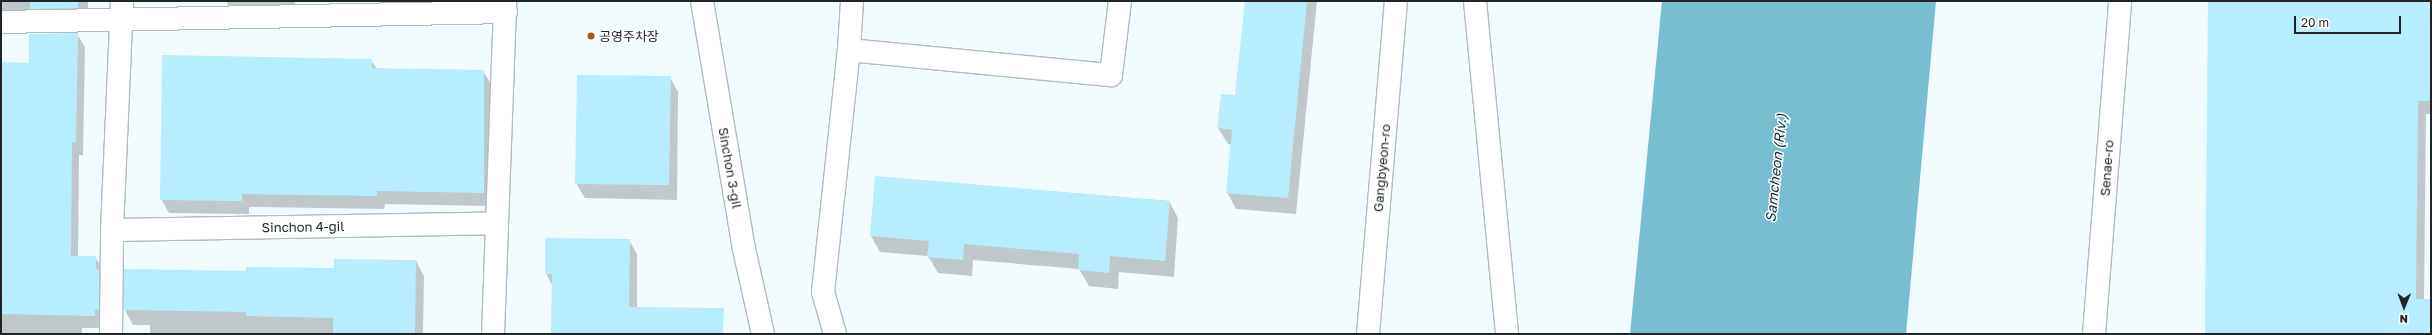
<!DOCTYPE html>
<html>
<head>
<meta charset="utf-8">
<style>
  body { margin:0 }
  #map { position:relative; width:2432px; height:335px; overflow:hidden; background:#f2fbfe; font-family:"Golos Text","Noto Sans KR",sans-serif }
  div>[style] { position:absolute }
  .water>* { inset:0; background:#78bed1 }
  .shadow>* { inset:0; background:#0003 }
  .building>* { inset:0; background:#b6eefe }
  .roads { filter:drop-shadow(1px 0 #aebdc1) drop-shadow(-1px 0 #aebdc1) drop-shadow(0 1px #aebdc1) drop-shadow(0 -1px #aebdc1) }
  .service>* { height:22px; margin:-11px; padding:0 11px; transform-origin:11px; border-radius:11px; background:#fff }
  .minor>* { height:22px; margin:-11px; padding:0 11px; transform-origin:11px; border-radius:11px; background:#fff }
  .tertiary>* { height:22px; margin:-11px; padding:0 11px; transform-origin:11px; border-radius:11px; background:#fff }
  .dots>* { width:11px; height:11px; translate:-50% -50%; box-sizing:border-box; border:2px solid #fff; border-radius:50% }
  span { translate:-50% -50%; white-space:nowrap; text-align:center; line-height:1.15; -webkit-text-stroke:3px #fff; paint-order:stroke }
  .poi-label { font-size:13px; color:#202627 }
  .left { translate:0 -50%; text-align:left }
  .street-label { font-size:13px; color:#202627 }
  .water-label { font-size:14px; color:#0b2f37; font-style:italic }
  .frame { position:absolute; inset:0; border:2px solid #202627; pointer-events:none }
  .north { position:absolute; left:2384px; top:287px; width:40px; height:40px; -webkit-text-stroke:3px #fff; paint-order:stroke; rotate:181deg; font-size:11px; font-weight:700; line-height:16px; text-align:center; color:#202627 }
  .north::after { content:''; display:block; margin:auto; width:14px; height:18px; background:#202627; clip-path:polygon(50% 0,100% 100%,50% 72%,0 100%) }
  .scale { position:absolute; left:2294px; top:16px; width:107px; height:18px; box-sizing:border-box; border:2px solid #202627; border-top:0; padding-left:5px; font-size:12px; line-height:14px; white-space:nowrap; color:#202627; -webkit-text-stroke:3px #fff; paint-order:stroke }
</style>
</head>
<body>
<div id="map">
  <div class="water">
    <i style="clip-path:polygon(1662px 1px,1936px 1px,1906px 334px,1630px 334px)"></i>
  </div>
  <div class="shadow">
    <i style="clip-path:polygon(1px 1px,88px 1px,88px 15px,1px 17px)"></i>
    <i style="clip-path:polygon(226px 1px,295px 1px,295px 15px,234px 14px)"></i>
    <i style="clip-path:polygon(1246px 1px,1317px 1px,1296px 214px,1236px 209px,1227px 192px,1231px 144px,1228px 144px,1218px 128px,1236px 96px)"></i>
    <i style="clip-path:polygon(2209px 1px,2431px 1px,2431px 114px,2426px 114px,2424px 300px,2431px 300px,2431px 334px,2206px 334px)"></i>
    <i style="clip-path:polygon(77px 34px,85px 47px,83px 155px,79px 155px,78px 257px,95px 257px,103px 270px,102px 328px,82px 328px,82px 334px,1px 334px,1px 63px,30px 64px)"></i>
    <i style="clip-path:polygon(371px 60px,377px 69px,483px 71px,491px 84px,491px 206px,385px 204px,384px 209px,249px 207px,249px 214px,169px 213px,161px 199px)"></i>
    <i style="clip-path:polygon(670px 77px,678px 92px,677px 200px,585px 198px,576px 183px)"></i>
    <i style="clip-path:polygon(875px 177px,1169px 201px,1178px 218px,1174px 277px,1119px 272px,1118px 289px,1089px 286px,1079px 269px,973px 260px,972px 276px,938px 273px,928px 256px,880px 252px,871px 236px)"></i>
    <i style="clip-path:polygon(629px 240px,637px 254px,637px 308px,699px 334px,552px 334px,552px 285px,546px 273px)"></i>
    <i style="clip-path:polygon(416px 261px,424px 276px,423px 334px,150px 334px,150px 325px,133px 325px,125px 310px,125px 270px,247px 272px,335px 269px)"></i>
  </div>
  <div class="building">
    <i style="clip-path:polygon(30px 1px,78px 1px,78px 8px,30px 9px)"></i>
    <i style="clip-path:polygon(1245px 1px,1307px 1px,1288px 198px,1226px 193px,1232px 130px,1217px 128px,1221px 94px,1235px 95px)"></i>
    <i style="clip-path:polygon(2208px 1px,2431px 1px,2431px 101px,2418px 101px,2416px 299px,2431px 299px,2431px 334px,2205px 334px)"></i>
    <i style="clip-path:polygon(78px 33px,76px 142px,72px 142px,71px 256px,96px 256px,96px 269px,99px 269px,99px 310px,95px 310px,95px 316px,1px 314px,1px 62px,29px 63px,29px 34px)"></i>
    <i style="clip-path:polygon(162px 55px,372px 59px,372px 68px,484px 70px,484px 193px,377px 191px,377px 196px,242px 194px,242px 201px,160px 200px)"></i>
    <i style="clip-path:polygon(577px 75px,671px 76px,669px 185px,575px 184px)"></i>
    <i style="clip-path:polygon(875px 176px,1170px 201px,1165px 261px,1110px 256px,1109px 273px,1078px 270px,1079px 254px,964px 244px,963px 260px,927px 257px,929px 241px,870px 236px)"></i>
    <i style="clip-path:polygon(545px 238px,630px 239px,629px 307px,724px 308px,723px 334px,551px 334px,552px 274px,545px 274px)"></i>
    <i style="clip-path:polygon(334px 259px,416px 260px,415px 334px,333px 334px,333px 318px,246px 316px,246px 312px,124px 310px,124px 269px,246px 271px,246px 267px,334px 268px)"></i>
  </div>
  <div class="roads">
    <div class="service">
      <i style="left:849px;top:50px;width:263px;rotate:5.5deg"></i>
      <i style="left:1111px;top:75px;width:75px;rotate:-83.1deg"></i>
      <i style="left:835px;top:334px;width:44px;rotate:-105.9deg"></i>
      <i style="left:823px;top:292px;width:243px;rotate:-83.9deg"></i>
      <i style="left:849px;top:50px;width:49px;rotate:-86.5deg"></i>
    </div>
    <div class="minor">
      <i style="left:702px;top:1px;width:252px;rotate:80.4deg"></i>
      <i style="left:744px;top:249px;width:87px;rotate:77.4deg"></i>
      <i style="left:1px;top:22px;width:505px;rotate:-1.13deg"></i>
      <i style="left:112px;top:230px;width:383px;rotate:-1deg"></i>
      <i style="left:111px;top:334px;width:104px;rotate:-89.4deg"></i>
      <i style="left:112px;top:230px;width:229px;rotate:-87.5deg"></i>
      <i style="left:493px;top:334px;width:333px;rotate:-87.9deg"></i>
    </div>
    <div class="tertiary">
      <i style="left:1475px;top:1px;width:335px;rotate:84.5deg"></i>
      <i style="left:1368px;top:334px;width:334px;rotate:-85.2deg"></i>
      <i style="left:2094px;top:334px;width:334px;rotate:-85.5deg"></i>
    </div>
  </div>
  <div class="dots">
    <i style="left:591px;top:36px;background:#9a5c22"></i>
  </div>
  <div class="poi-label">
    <span class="left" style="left:599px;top:36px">공영주차장</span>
  </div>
  <div class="street-label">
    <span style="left:730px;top:168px;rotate:80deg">Sinchon 3-gil</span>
    <span style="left:1382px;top:168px;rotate:-85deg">Gangbyeon-ro</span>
    <span style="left:2107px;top:168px;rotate:-86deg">Senae-ro</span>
    <span style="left:303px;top:227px;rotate:-1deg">Sinchon 4-gil</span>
  </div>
  <div class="water-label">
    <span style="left:1776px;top:168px;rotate:-84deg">Samcheon (Riv.)</span>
  </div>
  <div class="frame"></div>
  <div class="north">N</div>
  <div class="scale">20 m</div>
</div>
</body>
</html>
